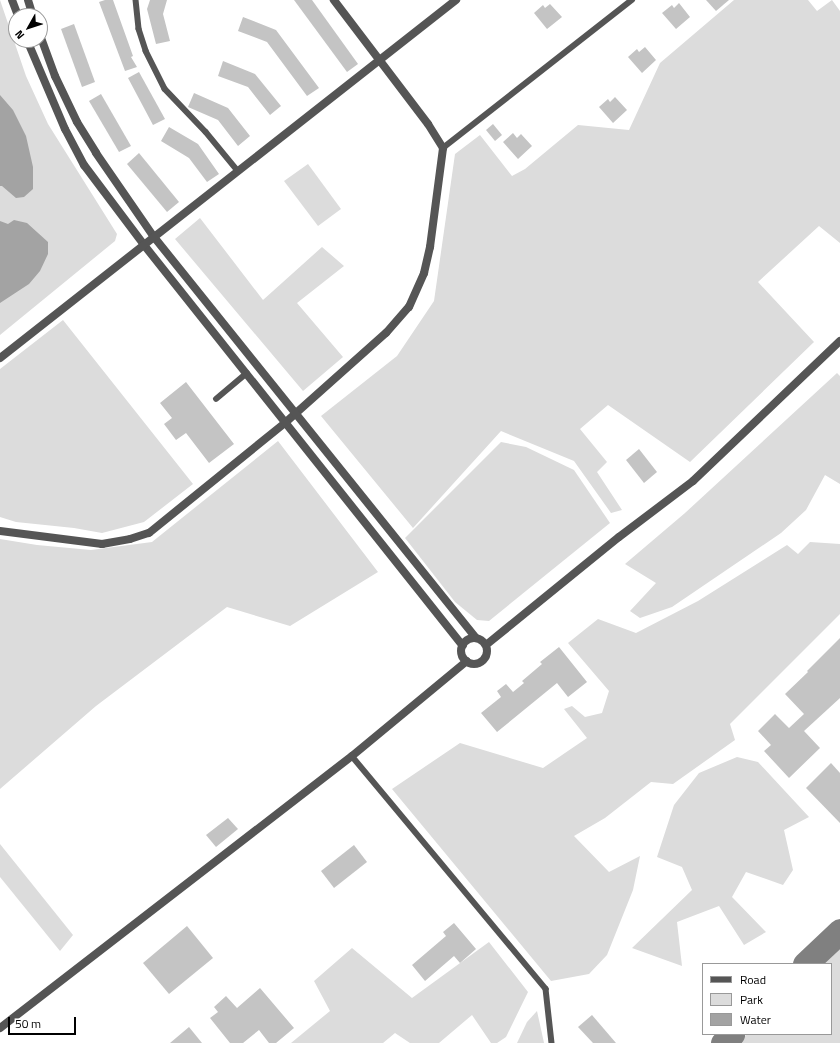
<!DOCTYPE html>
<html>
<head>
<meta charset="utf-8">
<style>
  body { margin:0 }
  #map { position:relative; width:840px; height:1043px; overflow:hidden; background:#fff; font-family:"Titillium Web",sans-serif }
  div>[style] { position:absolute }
  .green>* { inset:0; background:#dcdcdc }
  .water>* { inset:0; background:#a3a3a3 }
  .taxiway>* { height:25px; margin:-12.5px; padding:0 12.5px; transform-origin:12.5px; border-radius:12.5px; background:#808080 }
  .building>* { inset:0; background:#c4c4c4 }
  .service>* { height:5.5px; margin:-2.75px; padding:0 2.75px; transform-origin:2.75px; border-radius:2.75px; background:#555 }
  .minor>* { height:8px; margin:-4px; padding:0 4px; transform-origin:4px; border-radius:4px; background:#555 }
  .tertiary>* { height:8px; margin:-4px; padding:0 4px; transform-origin:4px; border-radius:4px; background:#555 }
  .tertiary>.ring { margin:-4px; padding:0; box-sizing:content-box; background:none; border:8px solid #555; border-radius:50% }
  span { translate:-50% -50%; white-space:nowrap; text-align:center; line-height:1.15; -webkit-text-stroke:3px #fff; paint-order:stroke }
  .legend { position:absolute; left:702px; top:963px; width:130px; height:72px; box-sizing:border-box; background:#fff; border:1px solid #999; margin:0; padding:5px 7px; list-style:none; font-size:12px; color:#000 }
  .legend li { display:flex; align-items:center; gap:8px; height:20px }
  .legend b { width:20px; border:1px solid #999 }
  .north { position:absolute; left:8px; top:8px; width:40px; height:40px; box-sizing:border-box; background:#fff; border:1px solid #999; border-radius:50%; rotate:231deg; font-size:11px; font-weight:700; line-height:16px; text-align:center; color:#000 }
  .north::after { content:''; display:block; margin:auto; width:14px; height:18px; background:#000; clip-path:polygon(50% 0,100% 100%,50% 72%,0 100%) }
  .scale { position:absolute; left:8px; top:1017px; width:68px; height:18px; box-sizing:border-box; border:2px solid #000; border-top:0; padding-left:5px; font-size:12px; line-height:14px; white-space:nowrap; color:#000; -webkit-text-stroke:3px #fff; paint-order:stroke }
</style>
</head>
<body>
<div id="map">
  <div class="green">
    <i style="clip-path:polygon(0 0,26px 76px,48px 124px,117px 234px,115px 241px,0 335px)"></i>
    <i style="clip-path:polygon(734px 0,808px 0,817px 11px,832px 0,840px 11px,840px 243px,819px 226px,758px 282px,814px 342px,690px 462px,608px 405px,580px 429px,607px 462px,597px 472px,622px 510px,611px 513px,574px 461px,501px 431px,413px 528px,321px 416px,397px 356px,434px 301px,455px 154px,480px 135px,512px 176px,525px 169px,578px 125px,629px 130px,660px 63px)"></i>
    <i style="clip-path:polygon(308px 164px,341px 209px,318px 226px,284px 181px)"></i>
    <i style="clip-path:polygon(200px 218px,263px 300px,322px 247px,344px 266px,297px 303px,343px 357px,303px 391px,175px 239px)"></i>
    <i style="clip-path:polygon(63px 320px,193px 484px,144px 522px,102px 533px,74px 528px,16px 522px,0 517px,0 369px)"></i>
    <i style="clip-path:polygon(837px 373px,840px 376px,840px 484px,825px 475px,806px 510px,781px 533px,672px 607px,640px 618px,630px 611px,656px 583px,625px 564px,685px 513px)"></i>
    <i style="clip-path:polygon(278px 441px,378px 572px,290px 626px,227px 607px,96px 706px,0 789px,0 539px,37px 545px,91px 550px,152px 542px)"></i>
    <i style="clip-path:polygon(501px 442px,526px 447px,574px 470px,610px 523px,489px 621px,477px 620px,455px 602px,405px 538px)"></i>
    <i style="clip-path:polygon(810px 542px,840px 544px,840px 614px,730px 724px,735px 740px,673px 784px,651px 782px,605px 818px,574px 836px,609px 872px,640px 856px,633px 890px,607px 955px,589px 974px,551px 981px,392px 789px,460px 743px,543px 768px,587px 738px,564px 709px,572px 706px,585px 717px,602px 713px,609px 691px,568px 643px,598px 619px,636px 633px,698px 601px,787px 545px,798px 554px)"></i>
    <i style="clip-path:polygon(737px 757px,758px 762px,809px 817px,784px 830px,793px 870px,783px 885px,746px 872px,732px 897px,766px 932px,744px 945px,719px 906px,677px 922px,682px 966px,632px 948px,692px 890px,682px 867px,657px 857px,674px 805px,699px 773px)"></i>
    <i style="clip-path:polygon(0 844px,73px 935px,60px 951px,0 877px)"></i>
    <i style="clip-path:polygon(489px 942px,528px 992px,506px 1037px,497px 1043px,491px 1043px,472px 1015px,439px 1043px,410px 1043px,395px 1033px,383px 1043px,291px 1043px,330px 1011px,314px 981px,352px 948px,412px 998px)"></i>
    <i style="clip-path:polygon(840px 945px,840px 1043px,738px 1043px,747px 1034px,831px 1034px,831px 964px,820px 964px)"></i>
    <i style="clip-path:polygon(537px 1011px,544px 1043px,517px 1043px,527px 1022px)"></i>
  </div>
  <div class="water">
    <i style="clip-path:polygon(0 95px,13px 110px,26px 136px,33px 167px,33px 189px,24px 197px,16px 198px,2px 186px,0 186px)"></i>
    <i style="clip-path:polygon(14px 220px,27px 223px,48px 242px,48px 254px,40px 271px,29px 284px,0 303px,0 221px,8px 224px)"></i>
  </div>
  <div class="taxiway">
    <i style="left:805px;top:964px;width:48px;rotate:-43.3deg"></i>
    <i style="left:723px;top:1043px;width:13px;rotate:-45deg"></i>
  </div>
  <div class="building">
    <i style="clip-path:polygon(105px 0,113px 0,133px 56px,131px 57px,137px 67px,125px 71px,99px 2px)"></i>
    <i style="clip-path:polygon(150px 0,167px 0,163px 14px,170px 41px,156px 44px,147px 9px)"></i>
    <i style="clip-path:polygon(294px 0,312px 0,358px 64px,347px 72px)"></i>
    <i style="clip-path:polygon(706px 0,729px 0,716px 11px)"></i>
    <i style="clip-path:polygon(679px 3px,690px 17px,676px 29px,662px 13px,672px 5px,674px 8px)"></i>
    <i style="clip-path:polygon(550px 4px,562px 17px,547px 29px,534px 13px,543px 5px,545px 8px)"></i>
    <i style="clip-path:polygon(243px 17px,276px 30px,319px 88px,307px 96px,267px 42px,238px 31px)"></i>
    <i style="clip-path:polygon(74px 24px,95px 82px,82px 87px,61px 29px)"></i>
    <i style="clip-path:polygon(645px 47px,656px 60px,642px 73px,628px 57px,637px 49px,639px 52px)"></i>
    <i style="clip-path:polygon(223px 61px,255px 74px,281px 106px,270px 115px,248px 87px,218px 76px)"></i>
    <i style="clip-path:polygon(139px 72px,165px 119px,153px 125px,128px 78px)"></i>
    <i style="clip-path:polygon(194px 93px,228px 108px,250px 136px,238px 146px,218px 120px,188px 107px)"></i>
    <i style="clip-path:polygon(101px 94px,131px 146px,119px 152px,89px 101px)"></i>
    <i style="clip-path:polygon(615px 97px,627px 110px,613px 123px,599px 107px,608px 99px,610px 102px)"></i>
    <i style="clip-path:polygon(493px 124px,502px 135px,495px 141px,486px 130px)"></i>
    <i style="clip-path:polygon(169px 127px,198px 144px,219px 174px,207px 182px,189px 158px,161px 141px)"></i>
    <i style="clip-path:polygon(513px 133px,517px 138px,521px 134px,532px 146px,518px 159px,503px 142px)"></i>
    <i style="clip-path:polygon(139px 153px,179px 202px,167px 212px,127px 164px)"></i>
    <i style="clip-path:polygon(186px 382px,234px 444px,209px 463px,186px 433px,176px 440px,164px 424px,172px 418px,160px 403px)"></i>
    <i style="clip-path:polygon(639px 449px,657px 472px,644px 483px,626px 460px)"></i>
    <i style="clip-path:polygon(840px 638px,840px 698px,804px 731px,820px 748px,789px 778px,764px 751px,771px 745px,758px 731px,775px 714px,789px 728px,804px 714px,785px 694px,808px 672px,807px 671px)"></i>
    <i style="clip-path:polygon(559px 647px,587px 682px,568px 697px,557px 683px,497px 732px,481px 713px,501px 697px,497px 691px,506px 684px,513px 692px,524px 683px,522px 681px,542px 664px,540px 662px)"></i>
    <i style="clip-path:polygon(831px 763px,840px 773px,840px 823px,806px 788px)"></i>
    <i style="clip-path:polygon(228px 818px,238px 829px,216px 847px,206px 835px)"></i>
    <i style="clip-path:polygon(354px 845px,367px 862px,334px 888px,321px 871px)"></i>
    <i style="clip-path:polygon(454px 923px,476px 949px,460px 963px,454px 956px,425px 981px,412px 965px,446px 936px,443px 932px)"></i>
    <i style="clip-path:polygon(187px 926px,213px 958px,169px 994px,143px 963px)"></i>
    <i style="clip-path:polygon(260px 988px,294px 1028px,276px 1043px,269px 1043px,259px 1030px,243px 1043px,230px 1043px,210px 1018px,218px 1012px,214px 1007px,226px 996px,237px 1008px)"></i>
    <i style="clip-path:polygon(592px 1015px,616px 1043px,593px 1043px,578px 1027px)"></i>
    <i style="clip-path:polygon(189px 1027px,202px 1043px,170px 1043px)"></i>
  </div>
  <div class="service">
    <i style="left:136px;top:0;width:29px;rotate:84deg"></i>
    <i style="left:139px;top:29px;width:23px;rotate:72deg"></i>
    <i style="left:146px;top:51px;width:42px;rotate:63.4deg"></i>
    <i style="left:165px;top:89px;width:59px;rotate:46.4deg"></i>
    <i style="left:206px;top:132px;width:50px;rotate:50.6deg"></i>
    <i style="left:443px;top:148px;width:240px;rotate:-38.1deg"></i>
    <i style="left:216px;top:399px;width:40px;rotate:-40deg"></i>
    <i style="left:352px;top:756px;width:303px;rotate:50.2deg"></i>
    <i style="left:546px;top:989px;width:54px;rotate:83.7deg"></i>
  </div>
  <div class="minor">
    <i style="left:0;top:531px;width:103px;rotate:7.3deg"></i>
    <i style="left:102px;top:544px;width:28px;rotate:-10deg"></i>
    <i style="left:130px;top:539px;width:20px;rotate:-18deg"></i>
    <i style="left:149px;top:533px;width:176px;rotate:-39deg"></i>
    <i style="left:286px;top:422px;width:134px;rotate:-41.7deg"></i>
    <i style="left:386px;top:333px;width:35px;rotate:-49deg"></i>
    <i style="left:409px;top:307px;width:37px;rotate:-66deg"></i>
    <i style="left:424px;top:273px;width:27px;rotate:-77deg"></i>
    <i style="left:430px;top:247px;width:100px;rotate:-82.5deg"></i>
    <i style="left:443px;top:148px;width:28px;rotate:-122deg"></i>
    <i style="left:428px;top:124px;width:156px;rotate:-127.2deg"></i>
    <i style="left:486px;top:645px;width:171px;rotate:-39.1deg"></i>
    <i style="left:619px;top:537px;width:93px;rotate:-37.1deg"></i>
    <i style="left:693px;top:481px;width:203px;rotate:-43.6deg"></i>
    <i style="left:0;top:1028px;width:445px;rotate:-37.7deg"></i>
    <i style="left:352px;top:756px;width:149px;rotate:-39.6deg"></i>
  </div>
  <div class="tertiary">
    <i style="left:12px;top:0;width:17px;rotate:69deg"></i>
    <i style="left:28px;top:0;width:17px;rotate:73deg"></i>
    <i style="left:40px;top:35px;width:44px;rotate:69.9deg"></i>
    <i style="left:55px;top:76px;width:51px;rotate:64.4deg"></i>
    <i style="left:77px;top:122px;width:36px;rotate:58deg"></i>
    <i style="left:96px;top:153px;width:102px;rotate:55.4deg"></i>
    <i style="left:154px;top:237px;width:514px;rotate:51.24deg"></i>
    <i style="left:27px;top:40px;width:97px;rotate:66.9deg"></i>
    <i style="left:65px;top:129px;width:41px;rotate:62.2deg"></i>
    <i style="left:84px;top:165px;width:100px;rotate:53.1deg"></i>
    <i style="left:144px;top:245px;width:512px;rotate:51.5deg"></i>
    <i style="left:0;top:358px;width:580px;rotate:-38.14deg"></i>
    <i class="ring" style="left:461px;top:638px;width:18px;height:18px"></i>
  </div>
  <ul class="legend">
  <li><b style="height:5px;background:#555"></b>Road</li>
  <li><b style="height:11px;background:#dcdcdc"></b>Park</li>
  <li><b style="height:11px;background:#a3a3a3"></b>Water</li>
  </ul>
  <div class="north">N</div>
  <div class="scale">50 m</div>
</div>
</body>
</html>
